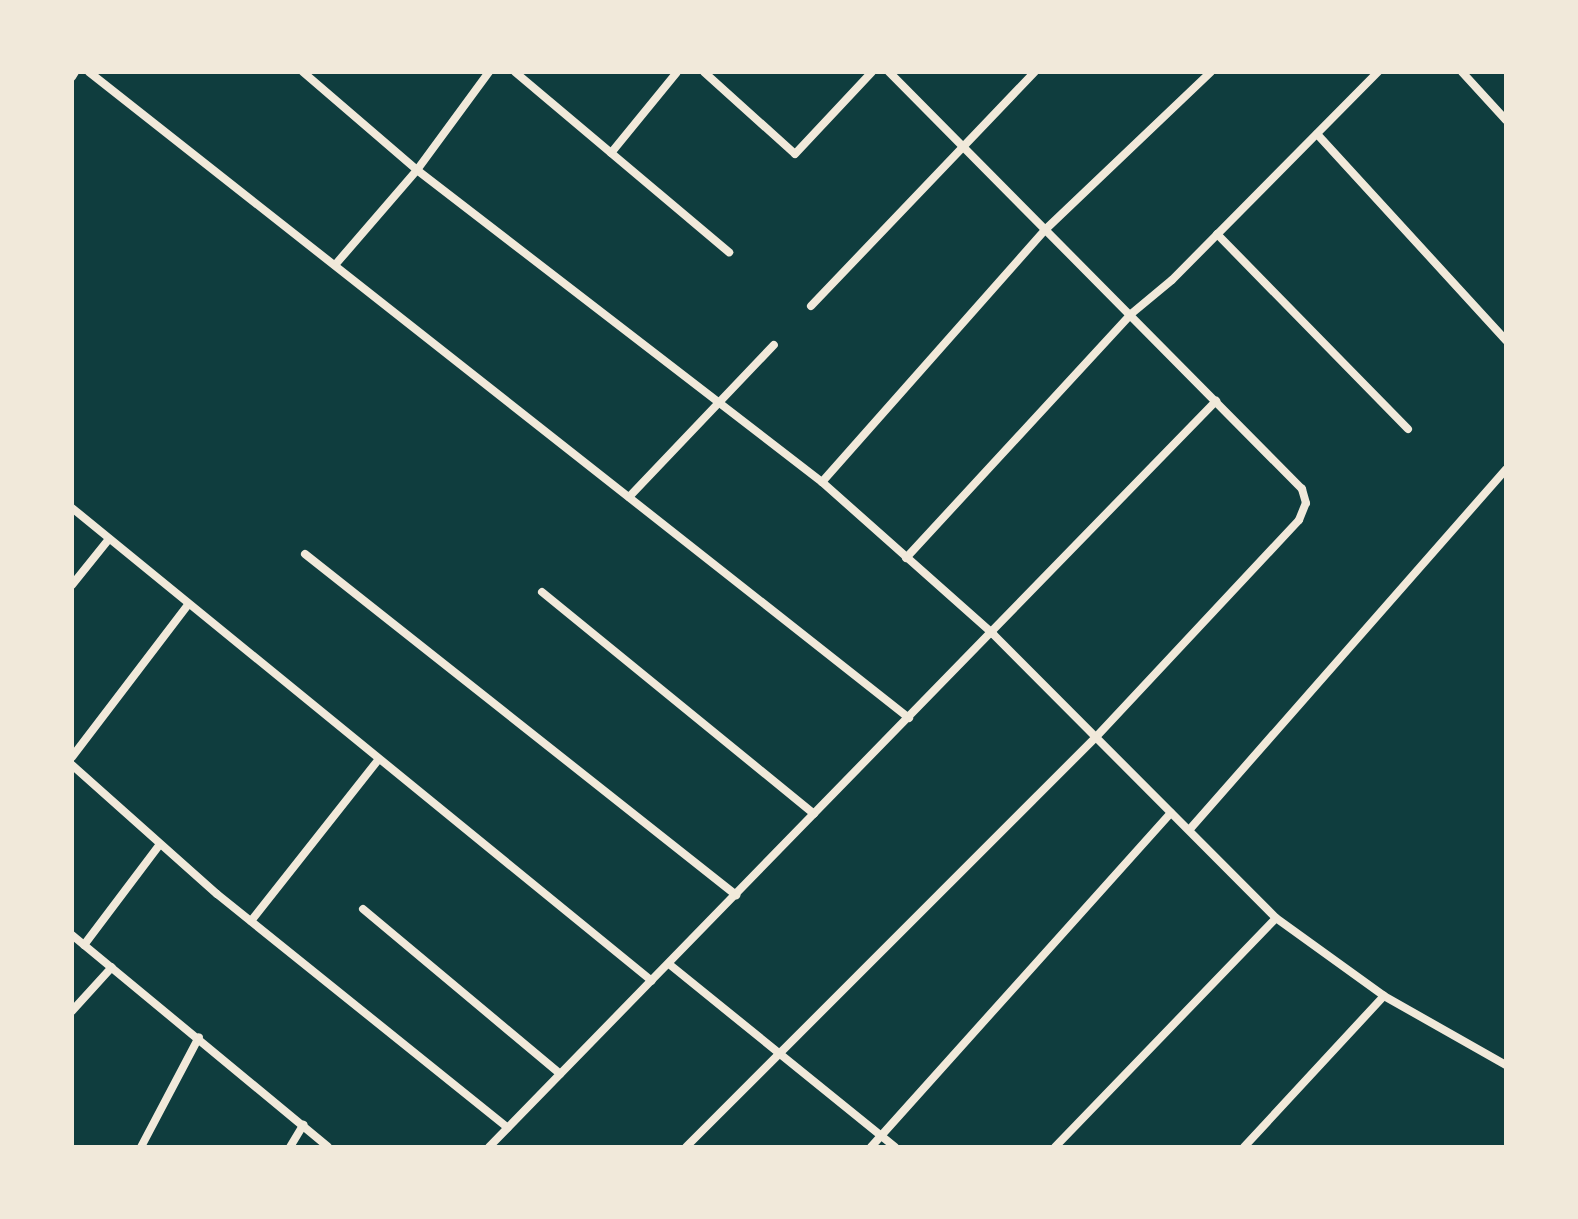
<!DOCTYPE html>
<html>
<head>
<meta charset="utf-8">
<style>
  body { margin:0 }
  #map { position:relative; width:1578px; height:1219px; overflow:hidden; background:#0f3d3e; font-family:Lato,sans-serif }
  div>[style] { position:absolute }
  .minor>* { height:8px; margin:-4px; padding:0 4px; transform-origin:4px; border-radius:4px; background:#f1e9da }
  span { translate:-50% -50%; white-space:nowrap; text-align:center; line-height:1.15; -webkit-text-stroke:8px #f1e9da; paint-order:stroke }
  .frame { position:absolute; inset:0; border:74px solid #f1e9da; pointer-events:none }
</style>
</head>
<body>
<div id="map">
  <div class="minor">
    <i style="left:89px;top:72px;width:1044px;rotate:38.23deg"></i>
    <i style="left:303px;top:72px;width:150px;rotate:40.7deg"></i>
    <i style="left:417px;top:170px;width:511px;rotate:37.61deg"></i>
    <i style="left:822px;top:482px;width:229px;rotate:41.6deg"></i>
    <i style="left:993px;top:634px;width:401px;rotate:45.1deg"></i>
    <i style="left:1276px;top:918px;width:133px;rotate:35.8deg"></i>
    <i style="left:1384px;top:996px;width:140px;rotate:29.5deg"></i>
    <i style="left:515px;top:72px;width:280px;rotate:40.1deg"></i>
    <i style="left:704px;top:72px;width:122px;rotate:42deg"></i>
    <i style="left:795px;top:154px;width:112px;rotate:-46.8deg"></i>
    <i style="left:1462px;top:72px;width:65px;rotate:47.5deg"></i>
    <i style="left:72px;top:77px;width:6px;rotate:-59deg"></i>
    <i style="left:1317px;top:134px;width:280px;rotate:47.5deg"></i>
    <i style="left:611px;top:153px;width:104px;rotate:-50.8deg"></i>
    <i style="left:1217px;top:234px;width:273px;rotate:45.6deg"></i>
    <i style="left:335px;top:265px;width:125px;rotate:-49.2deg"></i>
    <i style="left:417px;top:170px;width:122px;rotate:-53.7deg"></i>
    <i style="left:811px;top:306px;width:324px;rotate:-46.3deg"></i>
    <i style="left:822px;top:482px;width:339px;rotate:-48.5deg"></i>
    <i style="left:1047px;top:228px;width:226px;rotate:-43.6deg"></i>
    <i style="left:629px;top:497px;width:210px;rotate:-46.4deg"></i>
    <i style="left:72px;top:508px;width:748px;rotate:39.2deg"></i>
    <i style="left:305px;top:554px;width:550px;rotate:38.35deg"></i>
    <i style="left:906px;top:558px;width:332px;rotate:-47.3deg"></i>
    <i style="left:1131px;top:314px;width:53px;rotate:-39.7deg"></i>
    <i style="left:1172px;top:280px;width:293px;rotate:-45.3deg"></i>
    <i style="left:72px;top:585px;width:59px;rotate:-51.2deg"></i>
    <i style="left:542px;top:592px;width:351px;rotate:39.2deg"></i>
    <i style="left:72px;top:757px;width:190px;rotate:-52.7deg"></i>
    <i style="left:72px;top:765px;width:194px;rotate:41.7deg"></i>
    <i style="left:217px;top:894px;width:373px;rotate:38.8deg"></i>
    <i style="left:1190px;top:829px;width:479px;rotate:-48.7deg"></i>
    <i style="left:363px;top:909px;width:257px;rotate:39.9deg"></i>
    <i style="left:251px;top:921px;width:205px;rotate:-51.7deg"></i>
    <i style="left:72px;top:935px;width:332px;rotate:39.6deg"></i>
    <i style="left:84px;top:945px;width:126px;rotate:-53deg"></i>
    <i style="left:669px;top:964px;width:291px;rotate:39deg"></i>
    <i style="left:72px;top:1011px;width:59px;rotate:-47.7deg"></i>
    <i style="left:141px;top:1147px;width:124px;rotate:-62.2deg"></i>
    <i style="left:290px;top:1147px;width:26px;rotate:-59deg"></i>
    <i style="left:489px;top:1147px;width:1042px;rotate:-45.74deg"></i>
    <i style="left:686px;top:1147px;width:580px;rotate:-45deg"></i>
    <i style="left:1096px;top:737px;width:297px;rotate:-46.9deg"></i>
    <i style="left:1299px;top:520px;width:18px;rotate:-68deg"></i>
    <i style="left:1306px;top:503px;width:15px;rotate:-106deg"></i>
    <i style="left:1302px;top:489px;width:587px;rotate:-134.72deg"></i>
    <i style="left:871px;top:1147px;width:449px;rotate:-48.1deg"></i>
    <i style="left:1055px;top:1147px;width:318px;rotate:-46deg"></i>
    <i style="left:1244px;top:1147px;width:206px;rotate:-47.2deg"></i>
  </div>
  <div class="frame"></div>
</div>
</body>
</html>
